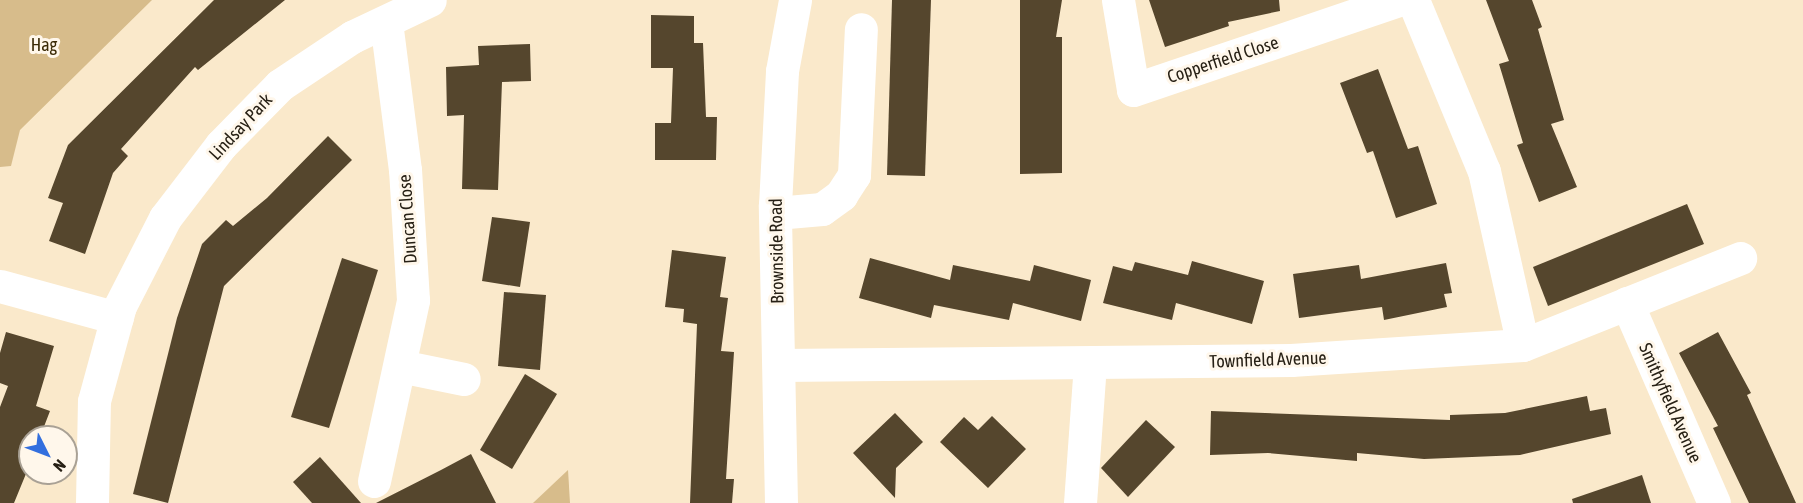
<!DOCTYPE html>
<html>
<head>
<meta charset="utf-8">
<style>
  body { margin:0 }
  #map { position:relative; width:1803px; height:503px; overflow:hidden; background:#fae9cb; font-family:"Asap Condensed",sans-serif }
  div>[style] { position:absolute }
  .green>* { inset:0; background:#d7bc8b }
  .building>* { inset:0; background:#55462d }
  .minor>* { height:33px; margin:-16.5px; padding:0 16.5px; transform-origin:16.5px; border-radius:16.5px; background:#fff }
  span { translate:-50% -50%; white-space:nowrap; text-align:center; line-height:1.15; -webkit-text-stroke:6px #fff7eb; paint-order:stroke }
  .park-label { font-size:18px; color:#3b2a06 }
  .street-label { font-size:18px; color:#272015 }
  .north { position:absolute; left:18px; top:425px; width:60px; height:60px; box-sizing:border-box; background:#fff7eb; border:2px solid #a9a195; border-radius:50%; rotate:132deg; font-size:16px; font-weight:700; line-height:24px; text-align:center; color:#272015 }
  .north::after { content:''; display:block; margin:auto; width:21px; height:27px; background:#336fde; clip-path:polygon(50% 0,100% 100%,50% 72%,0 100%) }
</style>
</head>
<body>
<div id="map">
  <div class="green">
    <i style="clip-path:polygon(0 0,152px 0,20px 130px,11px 166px,0 167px)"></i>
    <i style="clip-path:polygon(568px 470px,570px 503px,533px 503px)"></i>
  </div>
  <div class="building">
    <i style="clip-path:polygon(214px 0,285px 0,198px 70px,195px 67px,121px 149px,128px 156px,113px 173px,85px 254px,49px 241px,63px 203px,48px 198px,68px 145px)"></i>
    <i style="clip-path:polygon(892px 0,931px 0,925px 176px,887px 175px)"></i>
    <i style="clip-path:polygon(1020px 0,1062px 0,1056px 37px,1062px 37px,1062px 173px,1020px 174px)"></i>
    <i style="clip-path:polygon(1149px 0,1279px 0,1280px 11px,1228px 22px,1229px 26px,1165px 47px)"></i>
    <i style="clip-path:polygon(1486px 0,1532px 0,1542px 27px,1538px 29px,1564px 120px,1551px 124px,1577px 187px,1539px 202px,1517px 145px,1523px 143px,1499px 64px,1509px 61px)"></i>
    <i style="clip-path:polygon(651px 15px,694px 16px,694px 43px,703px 43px,706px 117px,717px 117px,716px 160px,655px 160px,655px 123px,671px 123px,673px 68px,651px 68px)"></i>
    <i style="clip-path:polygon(530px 44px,531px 81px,502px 82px,498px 190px,462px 189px,464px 115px,447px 116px,446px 67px,479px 65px,478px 46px)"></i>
    <i style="clip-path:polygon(1378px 69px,1408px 149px,1418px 146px,1437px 204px,1396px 218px,1373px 151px,1367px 153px,1340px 83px)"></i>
    <i style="clip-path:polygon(328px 136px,352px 160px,224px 286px,168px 503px,133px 494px,177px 318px,202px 244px,226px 220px,233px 226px,267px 198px)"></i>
    <i style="clip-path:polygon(1687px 204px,1704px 244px,1548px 306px,1533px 267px)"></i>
    <i style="clip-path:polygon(492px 217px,530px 222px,520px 287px,482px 281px)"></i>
    <i style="clip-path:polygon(672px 250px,726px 257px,720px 297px,728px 298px,721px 351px,734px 352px,726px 479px,734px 479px,732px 503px,690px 503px,697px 324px,683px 322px,684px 309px,665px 307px)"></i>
    <i style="clip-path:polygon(342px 258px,378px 270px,329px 428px,291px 417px)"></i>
    <i style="clip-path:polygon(870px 258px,950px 280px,953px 265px,1030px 281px,1034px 265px,1091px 280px,1081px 321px,1013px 303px,1009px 320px,934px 305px,931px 318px,859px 298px)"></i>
    <i style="clip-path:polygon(1192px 261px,1264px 281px,1252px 324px,1176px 303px,1172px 320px,1103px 303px,1113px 266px,1132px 271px,1135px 262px,1188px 275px)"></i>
    <i style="clip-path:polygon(1446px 263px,1452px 293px,1444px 294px,1447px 307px,1384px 320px,1382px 307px,1299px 318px,1293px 274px,1359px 265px,1361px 279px)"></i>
    <i style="clip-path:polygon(504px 292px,546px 295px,540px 370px,498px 366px)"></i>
    <i style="clip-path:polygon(6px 332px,54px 346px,36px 406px,50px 411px,40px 437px,30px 437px,30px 464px,14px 503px,0 503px,0 407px,8px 386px,0 383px,0 353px)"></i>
    <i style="clip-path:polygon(1718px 332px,1751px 393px,1747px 395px,1796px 503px,1749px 503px,1713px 428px,1718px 426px,1679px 353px)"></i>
    <i style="clip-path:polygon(525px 374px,557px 394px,512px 469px,480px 450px)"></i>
    <i style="clip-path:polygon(1587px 396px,1590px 411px,1606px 408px,1611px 434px,1520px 455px,1424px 459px,1357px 453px,1357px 461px,1268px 453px,1210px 455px,1211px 411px,1450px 420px,1450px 415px,1505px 413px)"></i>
    <i style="clip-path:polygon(895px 413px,923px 442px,896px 468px,895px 498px,853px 453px)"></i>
    <i style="clip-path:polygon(992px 416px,1026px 449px,988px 488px,940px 442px,964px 417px,978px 430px)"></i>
    <i style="clip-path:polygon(1146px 420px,1175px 447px,1128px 497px,1101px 468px)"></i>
    <i style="clip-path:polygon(471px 454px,496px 503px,376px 503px,441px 470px)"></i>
    <i style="clip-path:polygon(320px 457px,361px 503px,312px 503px,293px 482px)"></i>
    <i style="clip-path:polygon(1642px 475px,1651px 503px,1573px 503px,1572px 499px)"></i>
  </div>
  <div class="minor">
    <i style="left:1118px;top:0;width:91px;rotate:80.5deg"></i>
    <i style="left:1133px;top:90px;width:281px;rotate:-18.7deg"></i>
    <i style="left:1413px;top:0;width:185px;rotate:67.5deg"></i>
    <i style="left:1484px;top:171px;width:178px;rotate:77.4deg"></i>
    <i style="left:776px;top:213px;width:46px;rotate:-5deg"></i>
    <i style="left:822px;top:209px;width:24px;rotate:-36deg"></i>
    <i style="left:841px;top:195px;width:24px;rotate:-57deg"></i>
    <i style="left:854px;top:175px;width:146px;rotate:-87.3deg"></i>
    <i style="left:0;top:286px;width:121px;rotate:15.3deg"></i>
    <i style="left:1627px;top:303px;width:218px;rotate:66.5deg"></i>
    <i style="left:779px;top:365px;width:512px;rotate:-0.56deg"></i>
    <i style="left:1291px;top:360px;width:232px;rotate:-3.7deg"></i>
    <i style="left:1523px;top:345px;width:234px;rotate:-21.8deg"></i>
    <i style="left:400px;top:366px;width:65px;rotate:11.5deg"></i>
    <i style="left:374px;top:481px;width:185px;rotate:-77.8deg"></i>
    <i style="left:413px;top:300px;width:130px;rotate:-93.5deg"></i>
    <i style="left:405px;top:170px;width:149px;rotate:-97.3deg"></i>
    <i style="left:92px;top:503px;width:102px;rotate:-88.9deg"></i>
    <i style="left:94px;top:401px;width:98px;rotate:-74.7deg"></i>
    <i style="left:120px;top:306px;width:99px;rotate:-62.9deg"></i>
    <i style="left:165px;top:218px;width:92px;rotate:-52.5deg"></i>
    <i style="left:221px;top:145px;width:84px;rotate:-45.5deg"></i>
    <i style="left:280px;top:85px;width:87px;rotate:-33.7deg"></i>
    <i style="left:352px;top:37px;width:86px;rotate:-25.4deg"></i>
    <i style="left:781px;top:503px;width:298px;rotate:-91.2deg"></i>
    <i style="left:775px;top:205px;width:134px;rotate:-87deg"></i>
    <i style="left:782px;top:71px;width:72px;rotate:-79.6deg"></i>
    <i style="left:1080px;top:503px;width:139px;rotate:-85.9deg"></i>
  </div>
  <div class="park-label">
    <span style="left:44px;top:45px">Hag</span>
  </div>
  <div class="street-label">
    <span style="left:1223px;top:60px;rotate:-18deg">Copperfield Close</span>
    <span style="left:241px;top:127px;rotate:-47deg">Lindsay Park</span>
    <span style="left:408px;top:219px;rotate:-94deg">Duncan Close</span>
    <span style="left:777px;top:251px;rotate:-91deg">Brownside Road</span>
    <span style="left:1268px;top:360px;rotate:-2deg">Townfield Avenue</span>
    <span style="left:1670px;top:403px;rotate:66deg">Smithyfield Avenue</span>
  </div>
  <div class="north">N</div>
</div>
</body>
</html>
